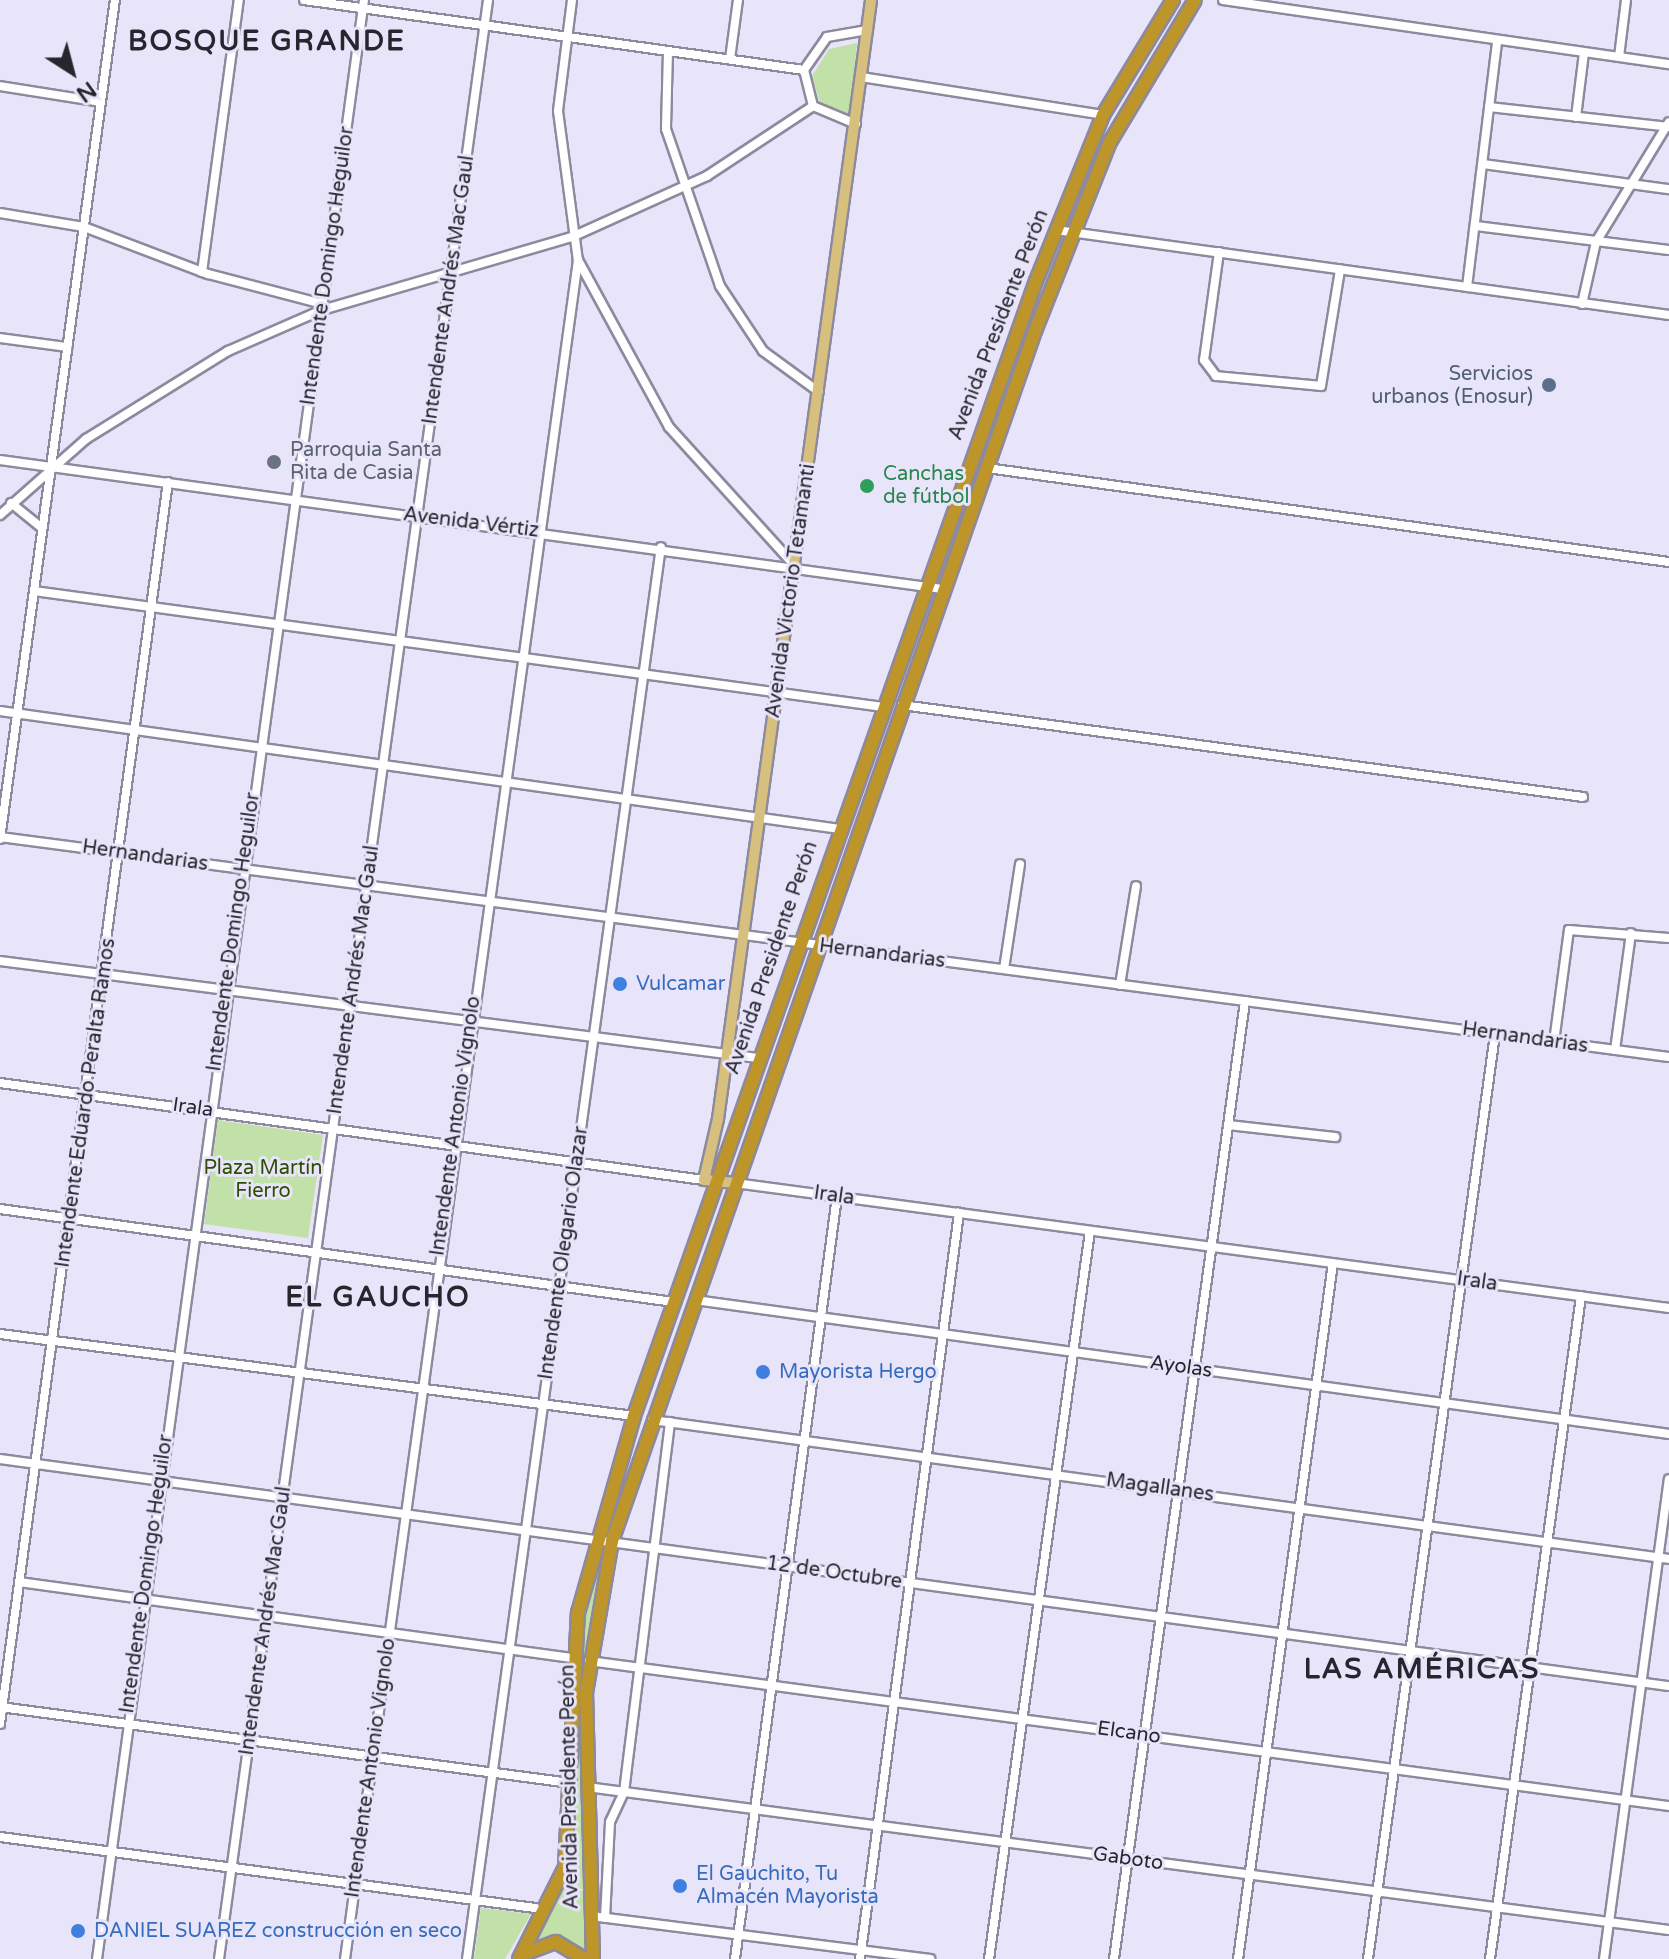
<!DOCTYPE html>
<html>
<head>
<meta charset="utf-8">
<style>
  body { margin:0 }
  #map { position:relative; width:1669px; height:1959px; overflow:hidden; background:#e8e4fa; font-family:"Varela Round",sans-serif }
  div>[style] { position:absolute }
  .green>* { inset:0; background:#c1e1a8 }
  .roads { filter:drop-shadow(2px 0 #8d899e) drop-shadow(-2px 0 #8d899e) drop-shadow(0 2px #8d899e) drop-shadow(0 -2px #8d899e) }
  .minor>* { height:8px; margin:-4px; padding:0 4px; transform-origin:4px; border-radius:4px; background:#fff }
  .major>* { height:10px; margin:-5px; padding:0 5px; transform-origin:5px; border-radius:5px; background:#d7bf7e }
  .highway>* { height:12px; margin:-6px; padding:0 6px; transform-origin:6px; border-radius:6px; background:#bd9528 }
  .dots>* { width:22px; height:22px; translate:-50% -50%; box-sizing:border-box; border:4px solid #e8e4fa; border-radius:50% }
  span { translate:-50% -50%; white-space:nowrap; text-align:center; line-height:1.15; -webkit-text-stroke:6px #e8e4fa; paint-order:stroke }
  .street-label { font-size:20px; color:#27262e }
  .service-label { font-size:20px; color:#4e5e75 }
  .right { translate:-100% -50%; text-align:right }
  .worship-label { font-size:20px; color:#5b616d }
  .left { translate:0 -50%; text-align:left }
  .leisure-label { font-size:20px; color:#27864d }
  .shop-label { font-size:20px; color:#366cbe }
  .park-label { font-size:20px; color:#2d4e01 }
  .district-label { font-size:28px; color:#27262e; font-weight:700; letter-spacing:2px }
  .north { position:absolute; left:32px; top:32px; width:80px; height:80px; -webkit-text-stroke:6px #e8e4fa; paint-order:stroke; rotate:144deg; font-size:22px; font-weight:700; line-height:32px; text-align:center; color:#27262e }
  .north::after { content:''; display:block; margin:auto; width:28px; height:36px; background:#27262e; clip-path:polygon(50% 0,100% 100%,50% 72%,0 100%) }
</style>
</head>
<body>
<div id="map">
  <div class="green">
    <i style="clip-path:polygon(857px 43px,850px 119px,820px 103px,812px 76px,829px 49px)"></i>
    <i style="clip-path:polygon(218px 1120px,323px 1135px,308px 1238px,204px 1224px)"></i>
    <i style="clip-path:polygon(601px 1552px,586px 1660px,590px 1954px,562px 1938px,536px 1939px,572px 1852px,582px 1613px)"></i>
    <i style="clip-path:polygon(481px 1908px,531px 1914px,505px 1959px,474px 1959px)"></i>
  </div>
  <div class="roads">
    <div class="minor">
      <i style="left:304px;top:0;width:505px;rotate:7.97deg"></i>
      <i style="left:572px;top:0;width:112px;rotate:97.2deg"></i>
      <i style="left:558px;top:111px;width:150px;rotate:82.4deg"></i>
      <i style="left:578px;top:260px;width:190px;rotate:61.4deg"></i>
      <i style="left:669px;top:427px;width:186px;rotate:47.8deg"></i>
      <i style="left:1223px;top:0;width:451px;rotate:8.2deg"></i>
      <i style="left:668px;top:51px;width:78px;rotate:91.5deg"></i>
      <i style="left:666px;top:129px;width:166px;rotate:71deg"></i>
      <i style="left:720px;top:286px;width:78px;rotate:56.5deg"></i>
      <i style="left:763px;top:351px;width:69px;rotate:36.2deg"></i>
      <i style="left:1619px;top:57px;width:57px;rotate:-83deg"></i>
      <i style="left:730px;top:59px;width:60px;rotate:-82.3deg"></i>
      <i style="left:861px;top:77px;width:245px;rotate:8.9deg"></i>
      <i style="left:0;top:86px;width:102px;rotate:9deg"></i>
      <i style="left:1489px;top:107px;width:181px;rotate:6.3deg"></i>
      <i style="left:1576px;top:117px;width:64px;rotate:-82.9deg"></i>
      <i style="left:856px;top:124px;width:47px;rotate:-157.3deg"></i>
      <i style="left:813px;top:106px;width:37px;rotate:-104deg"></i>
      <i style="left:804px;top:70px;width:40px;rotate:-55.1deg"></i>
      <i style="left:827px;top:37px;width:41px;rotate:-9.9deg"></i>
      <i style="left:1483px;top:164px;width:188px;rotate:7.7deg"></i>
      <i style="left:0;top:213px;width:85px;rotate:9.5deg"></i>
      <i style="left:84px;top:227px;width:133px;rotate:20.8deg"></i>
      <i style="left:208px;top:274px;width:119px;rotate:14.6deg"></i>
      <i style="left:1476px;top:226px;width:194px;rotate:7.1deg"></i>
      <i style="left:1056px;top:230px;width:619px;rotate:7.89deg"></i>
      <i style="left:1219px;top:252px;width:109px;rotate:97.9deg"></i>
      <i style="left:1204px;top:360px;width:20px;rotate:53deg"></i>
      <i style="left:1216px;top:376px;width:105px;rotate:5.4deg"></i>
      <i style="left:1321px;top:386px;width:118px;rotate:-80.7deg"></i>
      <i style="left:202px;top:272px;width:275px;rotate:-82.3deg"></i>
      <i style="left:1467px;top:287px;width:245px;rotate:-83deg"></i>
      <i style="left:1582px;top:304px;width:64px;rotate:-77.3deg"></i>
      <i style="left:1596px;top:242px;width:140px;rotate:-58.7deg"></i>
      <i style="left:0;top:338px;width:68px;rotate:7.7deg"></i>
      <i style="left:0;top:460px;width:951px;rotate:7.8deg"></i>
      <i style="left:987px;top:468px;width:688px;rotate:7.85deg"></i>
      <i style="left:11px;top:503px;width:40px;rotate:39deg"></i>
      <i style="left:0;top:515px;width:115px;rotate:-41.5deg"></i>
      <i style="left:86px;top:439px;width:167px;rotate:-31.8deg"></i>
      <i style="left:228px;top:351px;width:103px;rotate:-23.6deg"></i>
      <i style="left:322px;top:310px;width:260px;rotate:-16.3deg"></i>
      <i style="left:572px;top:237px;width:148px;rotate:-24.3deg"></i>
      <i style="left:707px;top:176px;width:127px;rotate:-33.4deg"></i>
      <i style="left:34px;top:591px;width:857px;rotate:7.78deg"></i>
      <i style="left:902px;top:705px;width:687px;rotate:7.69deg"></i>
      <i style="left:0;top:711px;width:848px;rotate:8deg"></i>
      <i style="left:0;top:837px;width:1683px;rotate:7.51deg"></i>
      <i style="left:0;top:839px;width:847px;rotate:-82.2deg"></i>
      <i style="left:0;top:961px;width:764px;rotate:7.29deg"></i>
      <i style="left:1004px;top:969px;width:106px;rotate:-81.3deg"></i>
      <i style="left:1120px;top:985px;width:100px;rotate:-80.8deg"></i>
      <i style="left:1554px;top:1042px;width:113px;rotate:-82.4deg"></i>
      <i style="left:1569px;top:930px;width:100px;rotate:4.6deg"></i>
      <i style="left:1615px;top:1050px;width:118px;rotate:-82.2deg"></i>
      <i style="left:0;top:1083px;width:711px;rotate:7.85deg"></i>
      <i style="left:1228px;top:1125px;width:108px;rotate:6.4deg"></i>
      <i style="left:735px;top:1183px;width:942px;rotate:7.62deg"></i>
      <i style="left:0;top:1209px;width:680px;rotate:7.86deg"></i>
      <i style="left:695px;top:1300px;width:983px;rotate:7.83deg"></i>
      <i style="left:0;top:1334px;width:639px;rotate:7.37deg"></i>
      <i style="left:652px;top:1420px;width:1026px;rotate:7.78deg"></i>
      <i style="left:0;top:1459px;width:1684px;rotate:7.75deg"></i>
      <i style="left:19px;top:1582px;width:558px;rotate:7.83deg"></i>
      <i style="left:589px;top:1661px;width:1090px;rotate:7.65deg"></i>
      <i style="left:0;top:1707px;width:575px;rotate:7.59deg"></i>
      <i style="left:0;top:1724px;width:1253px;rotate:-82.3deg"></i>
      <i style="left:587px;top:1787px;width:1091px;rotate:7.53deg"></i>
      <i style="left:0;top:1837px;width:540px;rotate:7.56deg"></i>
      <i style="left:591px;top:1916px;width:342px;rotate:7.2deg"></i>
      <i style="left:605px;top:1918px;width:96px;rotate:-87deg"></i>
      <i style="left:610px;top:1822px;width:33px;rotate:-65deg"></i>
      <i style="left:624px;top:1792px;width:373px;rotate:-82.9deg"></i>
      <i style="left:97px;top:1959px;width:1977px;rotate:-82.24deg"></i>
      <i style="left:219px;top:1959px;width:1977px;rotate:-82.18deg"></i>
      <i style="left:345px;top:1959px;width:1715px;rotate:-82.19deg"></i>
      <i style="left:467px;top:1959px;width:1425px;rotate:-82.18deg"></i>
      <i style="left:735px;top:1959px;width:769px;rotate:-82.38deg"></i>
      <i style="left:860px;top:1959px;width:753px;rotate:-82.44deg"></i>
      <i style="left:989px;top:1959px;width:735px;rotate:-82.1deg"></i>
      <i style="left:1114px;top:1959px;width:967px;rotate:-82.21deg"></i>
      <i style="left:1238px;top:1959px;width:702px;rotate:-82.23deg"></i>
      <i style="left:1368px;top:1959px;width:934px;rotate:-82.18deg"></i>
      <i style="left:1490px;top:1959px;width:669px;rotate:-82.18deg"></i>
      <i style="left:1604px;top:1959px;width:484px;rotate:-82.3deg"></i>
    </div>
    <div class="major">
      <i style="left:735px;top:1183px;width:31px;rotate:-174deg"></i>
      <i style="left:704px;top:1180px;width:63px;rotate:-77.1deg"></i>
      <i style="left:718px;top:1119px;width:1129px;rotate:-82.21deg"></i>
    </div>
    <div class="highway">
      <i style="left:524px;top:1954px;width:34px;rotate:-21deg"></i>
      <i style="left:556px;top:1942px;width:33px;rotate:31deg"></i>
      <i style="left:519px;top:1959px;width:103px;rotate:-63.4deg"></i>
      <i style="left:565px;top:1867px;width:254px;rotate:-87.1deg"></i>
      <i style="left:578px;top:1613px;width:205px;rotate:-74.1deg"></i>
      <i style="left:634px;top:1416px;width:1204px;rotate:-70.5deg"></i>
      <i style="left:1036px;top:281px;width:179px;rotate:-68deg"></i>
      <i style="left:1103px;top:115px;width:135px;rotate:-58.7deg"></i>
      <i style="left:593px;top:1959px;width:266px;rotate:-91.5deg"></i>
      <i style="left:586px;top:1693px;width:154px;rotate:-80.3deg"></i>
      <i style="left:612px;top:1541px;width:1282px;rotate:-70.73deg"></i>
      <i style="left:1035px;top:331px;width:203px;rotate:-68.4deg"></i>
      <i style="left:1110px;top:142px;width:165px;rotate:-59.1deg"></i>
    </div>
  </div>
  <div class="dots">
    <i style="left:1549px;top:385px;background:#5c6f8a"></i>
    <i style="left:274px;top:462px;background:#6b7280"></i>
    <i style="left:867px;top:486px;background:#2e9e5b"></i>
    <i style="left:620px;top:984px;background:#3f7fe0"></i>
    <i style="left:763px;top:1372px;background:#3f7fe0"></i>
    <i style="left:680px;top:1886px;background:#3f7fe0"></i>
    <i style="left:78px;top:1931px;background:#3f7fe0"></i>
  </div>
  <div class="street-label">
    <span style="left:328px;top:266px;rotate:-82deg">Intendente Domingo Heguilor</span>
    <span style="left:449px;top:290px;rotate:-82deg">Intendente Andrés Mac Gaul</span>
    <span style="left:999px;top:325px;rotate:-69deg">Avenida Presidente Perón</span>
    <span style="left:471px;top:523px;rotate:7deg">Avenida Vértiz</span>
    <span style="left:791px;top:591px;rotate:-82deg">Avenida Victorio Tetamanti</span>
    <span style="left:145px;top:856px;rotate:8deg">Hernandarias</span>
    <span style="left:234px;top:932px;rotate:-82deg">Intendente Domingo Heguilor</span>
    <span style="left:882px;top:954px;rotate:7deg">Hernandarias</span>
    <span style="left:772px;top:958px;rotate:-71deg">Avenida Presidente Perón</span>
    <span style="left:354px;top:980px;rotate:-82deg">Intendente Andrés Mac Gaul</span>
    <span style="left:1525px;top:1038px;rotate:8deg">Hernandarias</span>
    <span style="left:86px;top:1103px;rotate:-82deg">Intendente Eduardo Peralta Ramos</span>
    <span style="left:193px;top:1108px;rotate:8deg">Irala</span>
    <span style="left:456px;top:1126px;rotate:-82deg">Intendente Antonio Vignolo</span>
    <span style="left:834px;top:1196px;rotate:8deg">Irala</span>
    <span style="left:564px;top:1253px;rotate:-82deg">Intendente Olegario Olazar</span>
    <span style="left:1477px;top:1282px;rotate:8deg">Irala</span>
    <span style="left:1181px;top:1367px;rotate:8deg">Ayolas</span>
    <span style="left:1160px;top:1488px;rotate:8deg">Magallanes</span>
    <span style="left:834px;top:1573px;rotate:8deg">12 de Octubre</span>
    <span style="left:147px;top:1574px;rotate:-82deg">Intendente Domingo Heguilor</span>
    <span style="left:266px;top:1621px;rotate:-82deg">Intendente Andrés Mac Gaul</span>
    <span style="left:1129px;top:1733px;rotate:8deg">Elcano</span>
    <span style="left:371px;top:1768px;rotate:-82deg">Intendente Antonio Vignolo</span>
    <span style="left:570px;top:1787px;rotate:-91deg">Avenida Presidente Perón</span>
    <span style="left:1128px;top:1859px;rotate:8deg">Gaboto</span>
  </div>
  <div class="service-label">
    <span class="right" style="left:1533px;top:386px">Servicios<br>urbanos (Enosur)</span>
  </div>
  <div class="worship-label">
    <span class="left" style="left:290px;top:462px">Parroquia Santa<br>Rita de Casia</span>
  </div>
  <div class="leisure-label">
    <span class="left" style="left:883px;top:486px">Canchas<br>de fútbol</span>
  </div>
  <div class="shop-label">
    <span class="left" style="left:636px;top:984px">Vulcamar</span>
    <span class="left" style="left:779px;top:1372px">Mayorista Hergo</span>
    <span class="left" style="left:696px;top:1886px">El Gauchito, Tu<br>Almacén Mayorista</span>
    <span class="left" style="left:94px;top:1931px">DANIEL SUAREZ construcción en seco</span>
  </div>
  <div class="park-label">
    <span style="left:263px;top:1180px">Plaza Martín<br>Fierro</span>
  </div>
  <div class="district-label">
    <span style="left:267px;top:41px">BOSQUE GRANDE</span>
    <span style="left:378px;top:1297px">EL GAUCHO</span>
    <span style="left:1422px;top:1669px">LAS AMÉRICAS</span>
  </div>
  <div class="north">N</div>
</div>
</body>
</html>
